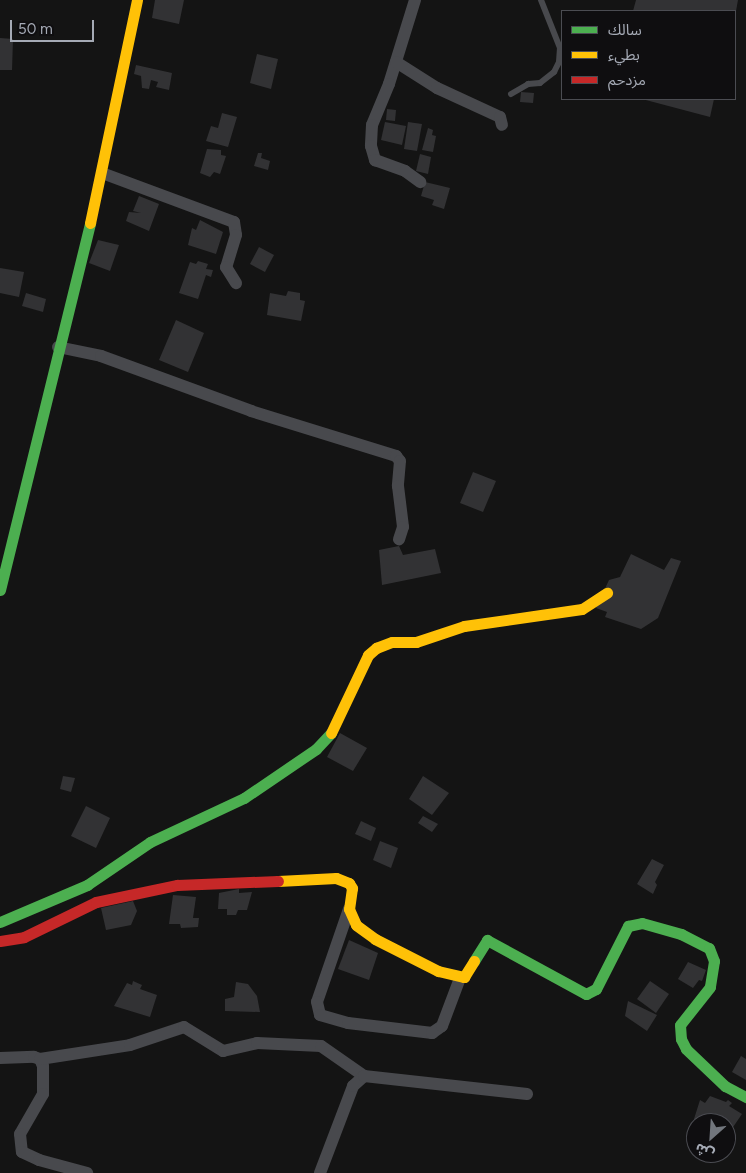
<!DOCTYPE html>
<html>
<head>
<meta charset="utf-8">
<style>
  body { margin:0 }
  #map { position:relative; width:746px; height:1173px; overflow:hidden; background:#141414; font-family:Figtree,"Noto Sans Arabic",sans-serif }
  div>[style] { position:absolute }
  .building>* { inset:0; background:#323234 }
  .lane>* { height:6px; margin:-3px; padding:0 3px; transform-origin:3px; border-radius:3px; background:#48494d }
  .street>* { height:12px; margin:-6px; padding:0 6px; transform-origin:6px; border-radius:6px; background:#48494d }
  .fast>* { height:11px; margin:-5.5px; padding:0 5.5px; transform-origin:5.5px; border-radius:5.5px; background:#4caf50 }
  .slow>* { height:11px; margin:-5.5px; padding:0 5.5px; transform-origin:5.5px; border-radius:5.5px; background:#ffc107 }
  .jam>* { height:11px; margin:-5.5px; padding:0 5.5px; transform-origin:5.5px; border-radius:5.5px; background:#c62828 }
  span { translate:-50% -50%; white-space:nowrap; text-align:center; line-height:1.15; -webkit-text-stroke:4.5px #0f0e10; paint-order:stroke }
  .legend { position:absolute; left:561px; top:10px; width:175px; height:90px; box-sizing:border-box; background:#0f0e10; border:1px solid #4b4c52; margin:0; padding:6px 9px; list-style:none; font-size:15px; color:#a5aab5 }
  .legend li { display:flex; align-items:center; gap:10px; height:25px }
  .legend b { width:25px; border:1px solid #4b4c52 }
  .north { position:absolute; left:686px; top:1113px; width:50px; height:50px; box-sizing:border-box; background:#0f0e10; border:1px solid #4b4c52; border-radius:50%; rotate:206deg; font-size:14px; font-weight:700; line-height:20px; text-align:center; color:#a5aab5 }
  .north::after { content:''; display:block; margin:auto; width:18px; height:22px; background:#72767d; clip-path:polygon(50% 0,100% 100%,50% 72%,0 100%) }
  .scale { position:absolute; left:10px; top:20px; width:84px; height:22px; box-sizing:border-box; border:2px solid #a5aab5; border-top:0; padding-left:6px; font-size:15px; line-height:18px; white-space:nowrap; color:#a5aab5; -webkit-text-stroke:4px #0f0e10; paint-order:stroke }
</style>
</head>
<body>
<div id="map">
  <div class="building">
    <i style="clip-path:polygon(155px 0,184px 0,179px 24px,152px 18px)"></i>
    <i style="clip-path:polygon(636px 0,738px 0,736px 11px,633px 11px)"></i>
    <i style="clip-path:polygon(0 38px,13px 39px,12px 70px,0 70px)"></i>
    <i style="clip-path:polygon(257px 54px,278px 59px,271px 89px,250px 83px)"></i>
    <i style="clip-path:polygon(136px 65px,172px 73px,169px 90px,156px 87px,158px 82px,151px 80px,149px 89px,142px 88px,141px 76px,134px 74px)"></i>
    <i style="clip-path:polygon(521px 92px,534px 93px,533px 103px,520px 102px)"></i>
    <i style="clip-path:polygon(642px 99px,714px 99px,710px 117px)"></i>
    <i style="clip-path:polygon(387px 109px,396px 110px,395px 121px,386px 120px)"></i>
    <i style="clip-path:polygon(222px 113px,237px 117px,228px 147px,206px 141px,211px 126px,218px 128px)"></i>
    <i style="clip-path:polygon(385px 122px,406px 126px,402px 145px,381px 140px)"></i>
    <i style="clip-path:polygon(408px 122px,422px 124px,417px 151px,404px 149px)"></i>
    <i style="clip-path:polygon(428px 128px,433px 130px,432px 135px,436px 136px,433px 152px,422px 150px)"></i>
    <i style="clip-path:polygon(207px 149px,221px 150px,221px 155px,226px 156px,220px 174px,214px 172px,210px 177px,200px 173px)"></i>
    <i style="clip-path:polygon(258px 153px,262px 153px,261px 158px,270px 161px,268px 170px,254px 166px)"></i>
    <i style="clip-path:polygon(420px 154px,431px 157px,428px 174px,416px 171px)"></i>
    <i style="clip-path:polygon(425px 182px,450px 188px,444px 209px,432px 205px,434px 200px,421px 196px)"></i>
    <i style="clip-path:polygon(139px 196px,159px 204px,149px 231px,126px 221px,129px 212px,141px 213px,133px 211px)"></i>
    <i style="clip-path:polygon(200px 220px,223px 232px,216px 254px,188px 245px,192px 228px,196px 230px)"></i>
    <i style="clip-path:polygon(98px 240px,119px 245px,110px 271px,89px 263px)"></i>
    <i style="clip-path:polygon(259px 247px,274px 255px,265px 272px,250px 264px)"></i>
    <i style="clip-path:polygon(198px 261px,208px 264px,206px 269px,213px 270px,211px 277px,206px 275px,198px 299px,179px 293px,190px 262px,196px 264px)"></i>
    <i style="clip-path:polygon(0 268px,24px 272px,19px 297px,0 293px)"></i>
    <i style="clip-path:polygon(288px 291px,300px 293px,300px 300px,305px 301px,301px 321px,267px 315px,270px 293px,286px 296px)"></i>
    <i style="clip-path:polygon(26px 293px,46px 299px,43px 312px,22px 306px)"></i>
    <i style="clip-path:polygon(176px 320px,204px 333px,188px 372px,159px 360px)"></i>
    <i style="clip-path:polygon(473px 472px,496px 481px,483px 512px,460px 503px)"></i>
    <i style="clip-path:polygon(399px 546px,403px 555px,435px 549px,441px 573px,382px 585px,379px 550px)"></i>
    <i style="clip-path:polygon(631px 554px,664px 570px,671px 558px,681px 561px,658px 618px,641px 629px,605px 617px,607px 612px,596px 608px,609px 580px,620px 577px)"></i>
    <i style="clip-path:polygon(340px 733px,367px 748px,353px 771px,327px 757px)"></i>
    <i style="clip-path:polygon(63px 776px,75px 778px,71px 792px,60px 789px)"></i>
    <i style="clip-path:polygon(423px 776px,449px 793px,432px 815px,409px 799px)"></i>
    <i style="clip-path:polygon(86px 806px,110px 818px,96px 848px,71px 836px)"></i>
    <i style="clip-path:polygon(423px 816px,438px 824px,432px 832px,418px 823px)"></i>
    <i style="clip-path:polygon(361px 821px,376px 828px,371px 841px,355px 834px)"></i>
    <i style="clip-path:polygon(380px 841px,398px 848px,391px 868px,373px 860px)"></i>
    <i style="clip-path:polygon(652px 859px,664px 865px,655px 882px,657px 885px,653px 894px,637px 884px)"></i>
    <i style="clip-path:polygon(239px 889px,239px 893px,252px 892px,247px 910px,238px 910px,236px 915px,227px 915px,227px 909px,218px 909px,219px 893px)"></i>
    <i style="clip-path:polygon(173px 895px,196px 897px,193px 918px,199px 918px,198px 927px,181px 928px,180px 924px,169px 924px)"></i>
    <i style="clip-path:polygon(133px 901px,137px 911px,131px 925px,106px 930px,101px 908px)"></i>
    <i style="clip-path:polygon(349px 940px,378px 953px,369px 980px,338px 969px)"></i>
    <i style="clip-path:polygon(688px 962px,706px 970px,702px 981px,699px 980px,693px 988px,678px 979px)"></i>
    <i style="clip-path:polygon(133px 981px,142px 985px,140px 989px,157px 995px,150px 1017px,114px 1006px,127px 983px,132px 985px)"></i>
    <i style="clip-path:polygon(650px 981px,669px 994px,656px 1013px,637px 999px)"></i>
    <i style="clip-path:polygon(236px 982px,248px 984px,257px 996px,260px 1012px,225px 1011px,225px 999px,234px 997px)"></i>
    <i style="clip-path:polygon(628px 1001px,657px 1015px,647px 1031px,625px 1016px)"></i>
    <i style="clip-path:polygon(741px 1056px,746px 1059px,746px 1080px,732px 1072px)"></i>
    <i style="clip-path:polygon(710px 1096px,726px 1102px,728px 1100px,732px 1103px,729px 1106px,742px 1114px,729px 1133px,726px 1123px,701px 1123px,694px 1119px,700px 1100px,705px 1103px)"></i>
  </div>
  <div class="lane">
    <i style="left:511px;top:94px;width:20px;rotate:-30deg"></i>
    <i style="left:528px;top:84px;width:12px;rotate:-5deg"></i>
    <i style="left:540px;top:83px;width:18px;rotate:-38deg"></i>
    <i style="left:554px;top:72px;width:11px;rotate:-63deg"></i>
    <i style="left:559px;top:62px;width:14px;rotate:-86deg"></i>
    <i style="left:560px;top:48px;width:52px;rotate:-111.6deg"></i>
  </div>
  <div class="street">
    <i style="left:415px;top:0;width:88px;rotate:107.2deg"></i>
    <i style="left:389px;top:84px;width:44px;rotate:112.5deg"></i>
    <i style="left:372px;top:125px;width:21px;rotate:93deg"></i>
    <i style="left:371px;top:146px;width:15px;rotate:74deg"></i>
    <i style="left:375px;top:160px;width:32px;rotate:20deg"></i>
    <i style="left:405px;top:171px;width:19px;rotate:36deg"></i>
    <i style="left:396px;top:62px;width:49px;rotate:32.4deg"></i>
    <i style="left:437px;top:88px;width:69px;rotate:24.7deg"></i>
    <i style="left:500px;top:117px;width:8px;rotate:76deg"></i>
    <i style="left:102px;top:173px;width:141px;rotate:20.4deg"></i>
    <i style="left:234px;top:222px;width:13px;rotate:81deg"></i>
    <i style="left:236px;top:235px;width:34px;rotate:107deg"></i>
    <i style="left:226px;top:267px;width:19px;rotate:58deg"></i>
    <i style="left:58px;top:347px;width:44px;rotate:11.8deg"></i>
    <i style="left:101px;top:356px;width:160px;rotate:20.1deg"></i>
    <i style="left:251px;top:411px;width:152px;rotate:17.2deg"></i>
    <i style="left:396px;top:456px;width:6px;rotate:51deg"></i>
    <i style="left:400px;top:461px;width:25px;rotate:95deg"></i>
    <i style="left:398px;top:486px;width:41px;rotate:83deg"></i>
    <i style="left:403px;top:527px;width:13px;rotate:108deg"></i>
    <i style="left:349px;top:909px;width:98px;rotate:109deg"></i>
    <i style="left:317px;top:1002px;width:13px;rotate:77deg"></i>
    <i style="left:320px;top:1015px;width:29px;rotate:16deg"></i>
    <i style="left:348px;top:1023px;width:85px;rotate:6.8deg"></i>
    <i style="left:432px;top:1033px;width:12px;rotate:-35deg"></i>
    <i style="left:442px;top:1026px;width:51px;rotate:-69.4deg"></i>
    <i style="left:0;top:1058px;width:34px;rotate:-2deg"></i>
    <i style="left:34px;top:1057px;width:6px;rotate:18deg"></i>
    <i style="left:40px;top:1059px;width:8px;rotate:67deg"></i>
    <i style="left:43px;top:1066px;width:28px;rotate:90deg"></i>
    <i style="left:43px;top:1094px;width:46px;rotate:119.9deg"></i>
    <i style="left:20px;top:1134px;width:18px;rotate:84deg"></i>
    <i style="left:22px;top:1152px;width:19px;rotate:25deg"></i>
    <i style="left:39px;top:1160px;width:50px;rotate:15.2deg"></i>
    <i style="left:40px;top:1059px;width:91px;rotate:-8.8deg"></i>
    <i style="left:130px;top:1045px;width:57px;rotate:-18.4deg"></i>
    <i style="left:184px;top:1027px;width:46px;rotate:31.6deg"></i>
    <i style="left:223px;top:1051px;width:35px;rotate:-13deg"></i>
    <i style="left:257px;top:1043px;width:64px;rotate:2.7deg"></i>
    <i style="left:321px;top:1046px;width:52px;rotate:34.9deg"></i>
    <i style="left:320px;top:1173px;width:93px;rotate:-69.2deg"></i>
    <i style="left:353px;top:1086px;width:15px;rotate:-42deg"></i>
    <i style="left:364px;top:1076px;width:164px;rotate:6.3deg"></i>
  </div>
  <div class="fast">
    <i style="left:0;top:590px;width:378px;rotate:-76.2deg"></i>
    <i style="left:0;top:922px;width:95px;rotate:-23deg"></i>
    <i style="left:87px;top:885px;width:76px;rotate:-34.3deg"></i>
    <i style="left:150px;top:842px;width:104px;rotate:-25.1deg"></i>
    <i style="left:244px;top:798px;width:87px;rotate:-34.2deg"></i>
    <i style="left:316px;top:749px;width:22px;rotate:-47deg"></i>
    <i style="left:474px;top:961px;width:25px;rotate:-58deg"></i>
    <i style="left:487px;top:940px;width:113px;rotate:28.6deg"></i>
    <i style="left:586px;top:994px;width:11px;rotate:-27deg"></i>
    <i style="left:596px;top:989px;width:71px;rotate:-63.1deg"></i>
    <i style="left:628px;top:926px;width:14px;rotate:-12deg"></i>
    <i style="left:642px;top:923px;width:41px;rotate:15.8deg"></i>
    <i style="left:681px;top:934px;width:31px;rotate:27deg"></i>
    <i style="left:709px;top:948px;width:14px;rotate:69deg"></i>
    <i style="left:714px;top:961px;width:26px;rotate:99deg"></i>
    <i style="left:710px;top:987px;width:48px;rotate:128.3deg"></i>
    <i style="left:680px;top:1025px;width:14px;rotate:86deg"></i>
    <i style="left:681px;top:1039px;width:11px;rotate:63deg"></i>
    <i style="left:686px;top:1049px;width:54px;rotate:43.5deg"></i>
    <i style="left:725px;top:1086px;width:24px;rotate:28deg"></i>
  </div>
  <div class="slow">
    <i style="left:90px;top:223px;width:228px;rotate:-78.1deg"></i>
    <i style="left:331px;top:733px;width:86px;rotate:-64.6deg"></i>
    <i style="left:368px;top:655px;width:11px;rotate:-41deg"></i>
    <i style="left:376px;top:648px;width:17px;rotate:-21deg"></i>
    <i style="left:392px;top:642px;width:24px"></i>
    <i style="left:416px;top:642px;width:51px;rotate:-18.4deg"></i>
    <i style="left:464px;top:626px;width:119px;rotate:-8.2deg"></i>
    <i style="left:582px;top:609px;width:30px;rotate:-33deg"></i>
    <i style="left:278px;top:881px;width:58px;rotate:-3deg"></i>
    <i style="left:336px;top:878px;width:14px;rotate:21deg"></i>
    <i style="left:349px;top:883px;width:6px;rotate:59deg"></i>
    <i style="left:352px;top:888px;width:21px;rotate:98deg"></i>
    <i style="left:349px;top:909px;width:17px;rotate:66deg"></i>
    <i style="left:356px;top:925px;width:24px;rotate:36deg"></i>
    <i style="left:375px;top:939px;width:71px;rotate:26.9deg"></i>
    <i style="left:438px;top:971px;width:27px;rotate:13deg"></i>
    <i style="left:464px;top:977px;width:19px;rotate:-58deg"></i>
  </div>
  <div class="jam">
    <i style="left:0;top:941px;width:24px;rotate:-9deg"></i>
    <i style="left:24px;top:937px;width:80px;rotate:-25.9deg"></i>
    <i style="left:96px;top:902px;width:83px;rotate:-11.9deg"></i>
    <i style="left:177px;top:885px;width:101px;rotate:-2.3deg"></i>
  </div>
  <ul class="legend">
  <li><b style="height:6px;background:#4caf50"></b>سالك</li>
  <li><b style="height:6px;background:#ffc107"></b>بطيء</li>
  <li><b style="height:6px;background:#c62828"></b>مزدحم</li>
  </ul>
  <div class="north">ش</div>
  <div class="scale">50 m</div>
</div>
</body>
</html>
